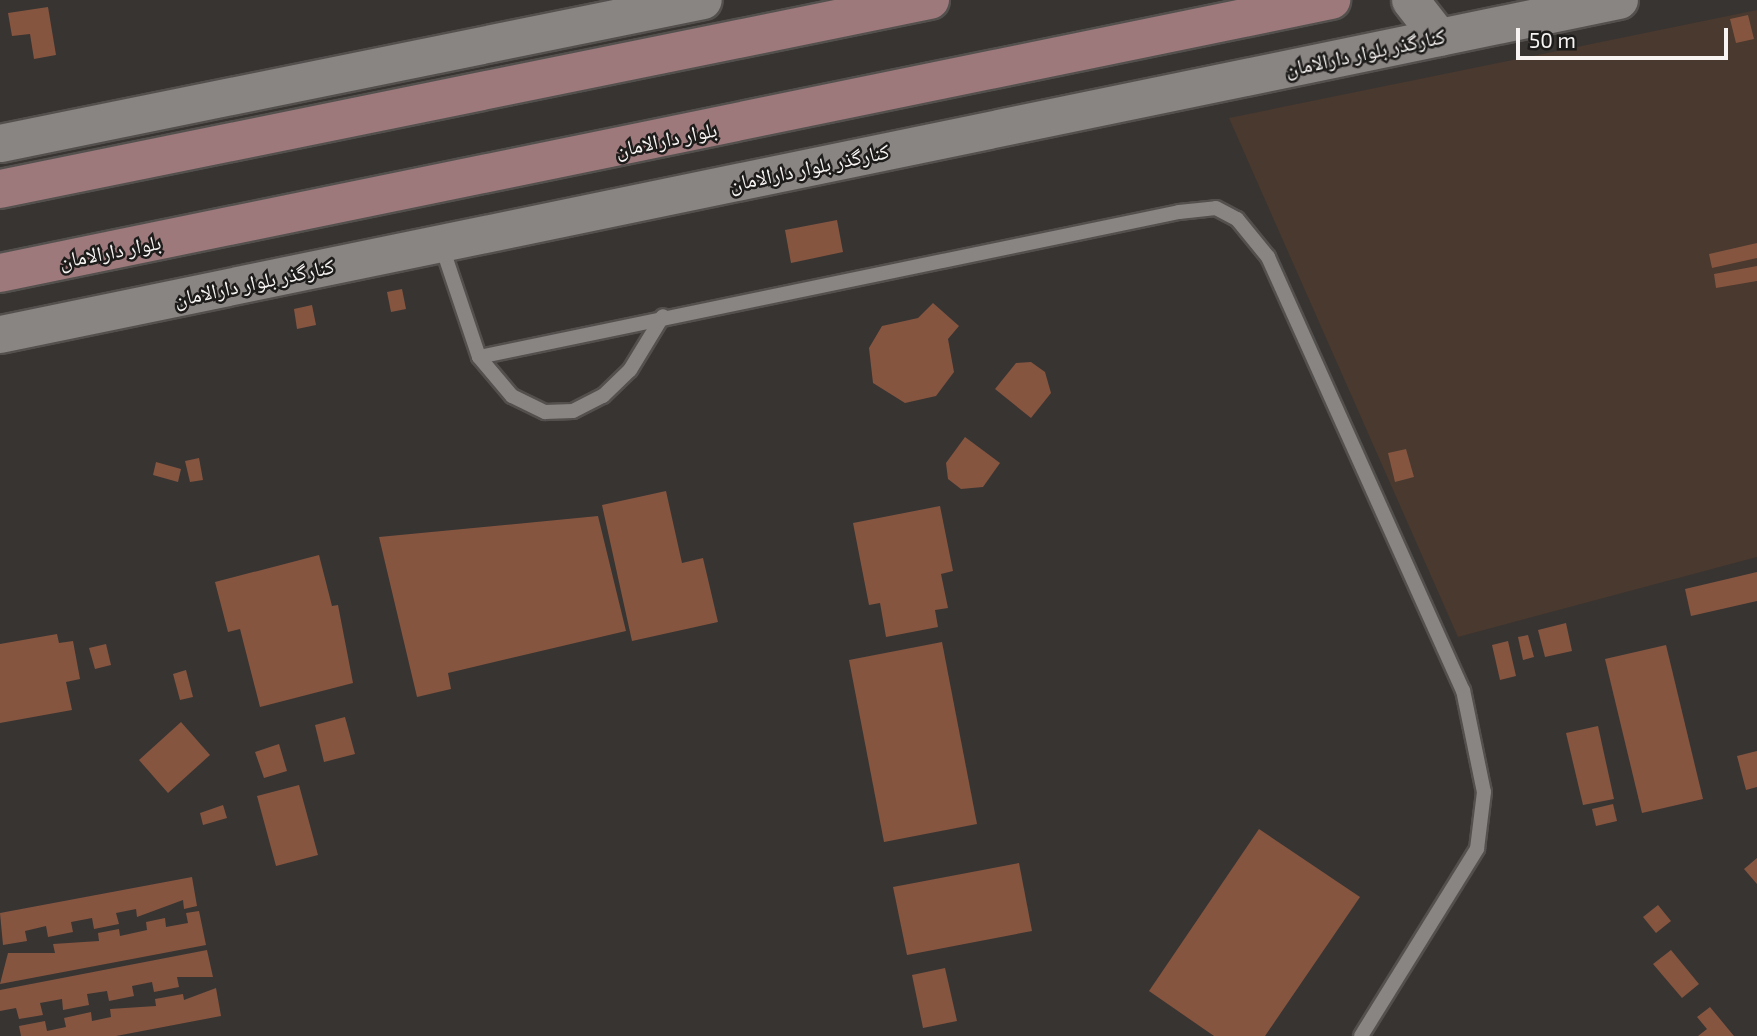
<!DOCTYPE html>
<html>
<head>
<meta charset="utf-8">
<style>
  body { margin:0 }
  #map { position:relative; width:1757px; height:1036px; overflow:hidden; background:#383432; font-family:"Exo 2","Noto Naskh Arabic",sans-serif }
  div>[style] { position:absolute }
  .education>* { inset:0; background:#49392e }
  .building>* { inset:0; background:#855540 }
  .roads { filter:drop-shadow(2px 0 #53504e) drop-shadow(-2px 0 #53504e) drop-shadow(0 2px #53504e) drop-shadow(0 -2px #53504e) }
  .service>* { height:14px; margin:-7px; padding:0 7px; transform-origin:7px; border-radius:7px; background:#898583 }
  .tertiary>* { height:37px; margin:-18.5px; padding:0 18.5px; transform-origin:18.5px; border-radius:18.5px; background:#898583 }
  .secondary>* { height:38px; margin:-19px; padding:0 19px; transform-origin:19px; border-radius:19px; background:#9d797c }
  span { translate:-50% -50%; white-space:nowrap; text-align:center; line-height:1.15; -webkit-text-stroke:5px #1e1c1b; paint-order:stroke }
  .street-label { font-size:21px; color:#f7f4f3 }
  .scale { position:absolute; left:1516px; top:28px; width:212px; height:32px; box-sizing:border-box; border:4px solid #f7f4f3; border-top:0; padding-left:9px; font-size:21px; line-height:24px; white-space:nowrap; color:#f7f4f3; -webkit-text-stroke:5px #1e1c1b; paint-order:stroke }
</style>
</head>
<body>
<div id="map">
  <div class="education">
    <i style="clip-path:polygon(1757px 10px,1757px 557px,1458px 637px,1229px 118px)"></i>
  </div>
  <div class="building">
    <i style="clip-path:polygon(48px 7px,56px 55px,34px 59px,30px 34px,12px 36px,8px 13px)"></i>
    <i style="clip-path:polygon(1748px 15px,1754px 39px,1736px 43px,1730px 19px)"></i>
    <i style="clip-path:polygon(837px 220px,843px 252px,791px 263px,785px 230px)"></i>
    <i style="clip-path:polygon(1757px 243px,1757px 258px,1712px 268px,1709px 254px)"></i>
    <i style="clip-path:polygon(1757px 266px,1757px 281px,1716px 288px,1714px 274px)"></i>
    <i style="clip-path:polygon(402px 289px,406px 309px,391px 312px,387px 292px)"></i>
    <i style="clip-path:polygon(933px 303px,959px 326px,948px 339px,954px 372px,936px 396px,905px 403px,873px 383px,869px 348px,882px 326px,918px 318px)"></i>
    <i style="clip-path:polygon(312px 305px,316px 325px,297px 329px,294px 309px)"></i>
    <i style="clip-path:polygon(1031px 362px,1045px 372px,1051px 393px,1031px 418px,995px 389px,1016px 363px)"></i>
    <i style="clip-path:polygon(965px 437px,1000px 463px,983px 487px,961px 489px,948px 479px,946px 463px)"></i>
    <i style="clip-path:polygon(1406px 449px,1414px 477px,1395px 482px,1388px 453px)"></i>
    <i style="clip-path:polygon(199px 458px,203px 480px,190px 482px,185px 461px)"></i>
    <i style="clip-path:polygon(156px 462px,181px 469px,178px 482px,153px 475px)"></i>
    <i style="clip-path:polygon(666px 491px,682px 563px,703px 558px,718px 622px,632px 641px,602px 505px)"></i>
    <i style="clip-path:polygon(940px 506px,953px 571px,941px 574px,948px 608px,935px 610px,938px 627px,886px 637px,880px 603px,869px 605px,853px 523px)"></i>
    <i style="clip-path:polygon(598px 516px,626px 631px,448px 673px,451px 689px,417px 697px,379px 537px)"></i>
    <i style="clip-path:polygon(319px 555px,332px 606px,338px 605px,353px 683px,260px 707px,240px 629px,228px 632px,215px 582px)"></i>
    <i style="clip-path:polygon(1757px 572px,1757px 601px,1691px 616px,1685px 589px)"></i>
    <i style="clip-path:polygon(1566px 623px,1572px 651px,1545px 657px,1538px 630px)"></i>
    <i style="clip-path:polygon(57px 634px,59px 643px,73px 641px,80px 679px,66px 682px,72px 710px,0 723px,0 644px)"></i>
    <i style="clip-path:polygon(1528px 635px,1534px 657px,1523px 660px,1518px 637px)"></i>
    <i style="clip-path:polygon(1508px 641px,1516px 676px,1500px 680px,1492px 645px)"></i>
    <i style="clip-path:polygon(942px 642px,977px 824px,884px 842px,849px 660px)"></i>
    <i style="clip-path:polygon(106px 644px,111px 665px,95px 669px,89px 648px)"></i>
    <i style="clip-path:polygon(1666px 645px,1703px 799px,1642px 813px,1605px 659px)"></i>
    <i style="clip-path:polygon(186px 670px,193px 697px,180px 700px,173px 674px)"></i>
    <i style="clip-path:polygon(345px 717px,355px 754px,324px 762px,315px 725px)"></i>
    <i style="clip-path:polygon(181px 722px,210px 755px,168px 793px,139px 760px)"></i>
    <i style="clip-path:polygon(1598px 726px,1614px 799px,1583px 805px,1566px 733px)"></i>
    <i style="clip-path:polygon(279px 744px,287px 771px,264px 778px,255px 752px)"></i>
    <i style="clip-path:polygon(1757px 751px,1757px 787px,1746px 790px,1737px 756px)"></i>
    <i style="clip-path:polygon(299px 785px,318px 855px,276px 866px,257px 796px)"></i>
    <i style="clip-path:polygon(1613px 804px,1617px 821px,1596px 826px,1592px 809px)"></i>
    <i style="clip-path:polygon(223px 805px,227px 818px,203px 825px,200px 813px)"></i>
    <i style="clip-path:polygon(1259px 829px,1360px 897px,1265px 1036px,1214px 1036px,1149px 991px)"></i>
    <i style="clip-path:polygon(1757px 858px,1757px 884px,1744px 869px)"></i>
    <i style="clip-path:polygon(1019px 863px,1032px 931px,907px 955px,893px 887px)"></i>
    <i style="clip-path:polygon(192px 877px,197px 906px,184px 909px,183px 900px,137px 917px,136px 909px,116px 913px,119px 924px,94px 929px,92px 918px,71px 922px,73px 932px,48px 937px,46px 926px,25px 931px,27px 941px,3px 945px,0 913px)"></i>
    <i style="clip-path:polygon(1658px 905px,1671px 921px,1656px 933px,1643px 917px)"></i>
    <i style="clip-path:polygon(199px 911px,206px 945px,0 984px,8px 953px,55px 953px,53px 944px,99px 941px,98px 933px,119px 929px,120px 936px,147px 930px,146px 922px,165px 918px,166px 927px,188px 923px,186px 913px)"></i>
    <i style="clip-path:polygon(207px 950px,213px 977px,177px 977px,179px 987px,154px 992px,152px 982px,132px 986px,134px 996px,109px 1001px,107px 991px,87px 994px,89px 1005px,63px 1010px,62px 999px,40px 1003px,43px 1015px,19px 1019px,16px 1008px,0 1011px,0 990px)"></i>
    <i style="clip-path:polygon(1671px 950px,1699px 984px,1682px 998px,1653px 964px)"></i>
    <i style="clip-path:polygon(945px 968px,957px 1021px,923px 1028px,912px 975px)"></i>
    <i style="clip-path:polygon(216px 988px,221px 1016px,116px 1036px,21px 1036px,19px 1026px,45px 1021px,47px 1031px,66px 1027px,64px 1018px,91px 1012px,92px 1021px,111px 1017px,110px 1009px,156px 1006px,155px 999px,183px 994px,184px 1000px)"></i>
    <i style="clip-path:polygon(1710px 1007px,1734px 1036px,1698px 1036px,1707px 1029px,1697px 1017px)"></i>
  </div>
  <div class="roads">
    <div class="service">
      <i style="left:441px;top:244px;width:119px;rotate:71.4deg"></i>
      <i style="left:479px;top:357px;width:51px;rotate:49.8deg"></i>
      <i style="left:512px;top:396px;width:37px;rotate:26deg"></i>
      <i style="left:545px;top:412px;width:28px;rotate:-2deg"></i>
      <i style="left:573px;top:411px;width:34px;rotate:-27deg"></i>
      <i style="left:603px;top:396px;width:37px;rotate:-44deg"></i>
      <i style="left:630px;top:370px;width:63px;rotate:-58.6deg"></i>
      <i style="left:479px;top:357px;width:715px;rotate:-11.7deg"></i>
      <i style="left:1179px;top:212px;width:37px;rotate:-6deg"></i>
      <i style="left:1216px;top:208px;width:24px;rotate:28deg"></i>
      <i style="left:1237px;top:219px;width:49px;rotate:50.8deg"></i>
      <i style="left:1268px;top:257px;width:475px;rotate:65.8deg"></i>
      <i style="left:1463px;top:690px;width:104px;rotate:78.4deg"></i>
      <i style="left:1484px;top:792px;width:57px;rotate:97deg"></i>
      <i style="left:1477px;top:849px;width:220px;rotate:121.8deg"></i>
    </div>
    <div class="tertiary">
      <i style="left:1410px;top:0;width:47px;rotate:51.9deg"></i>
      <i style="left:0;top:143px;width:717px;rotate:-11.5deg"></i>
      <i style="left:0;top:334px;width:1653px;rotate:-11.66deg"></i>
    </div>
    <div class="secondary">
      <i style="left:0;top:189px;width:949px;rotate:-11.49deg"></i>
      <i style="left:0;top:273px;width:1359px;rotate:-11.59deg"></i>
    </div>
  </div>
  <div class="street-label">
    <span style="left:1365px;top:52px;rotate:-12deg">کنارگذر بلوار دارالامان</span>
    <span style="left:666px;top:139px;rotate:-12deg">بلوار دارالامان</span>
    <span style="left:809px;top:167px;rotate:-12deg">کنارگذر بلوار دارالامان</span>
    <span style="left:110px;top:251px;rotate:-11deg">بلوار دارالامان</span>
    <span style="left:254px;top:282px;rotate:-12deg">کنارگذر بلوار دارالامان</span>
  </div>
  <div class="scale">50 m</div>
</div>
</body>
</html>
